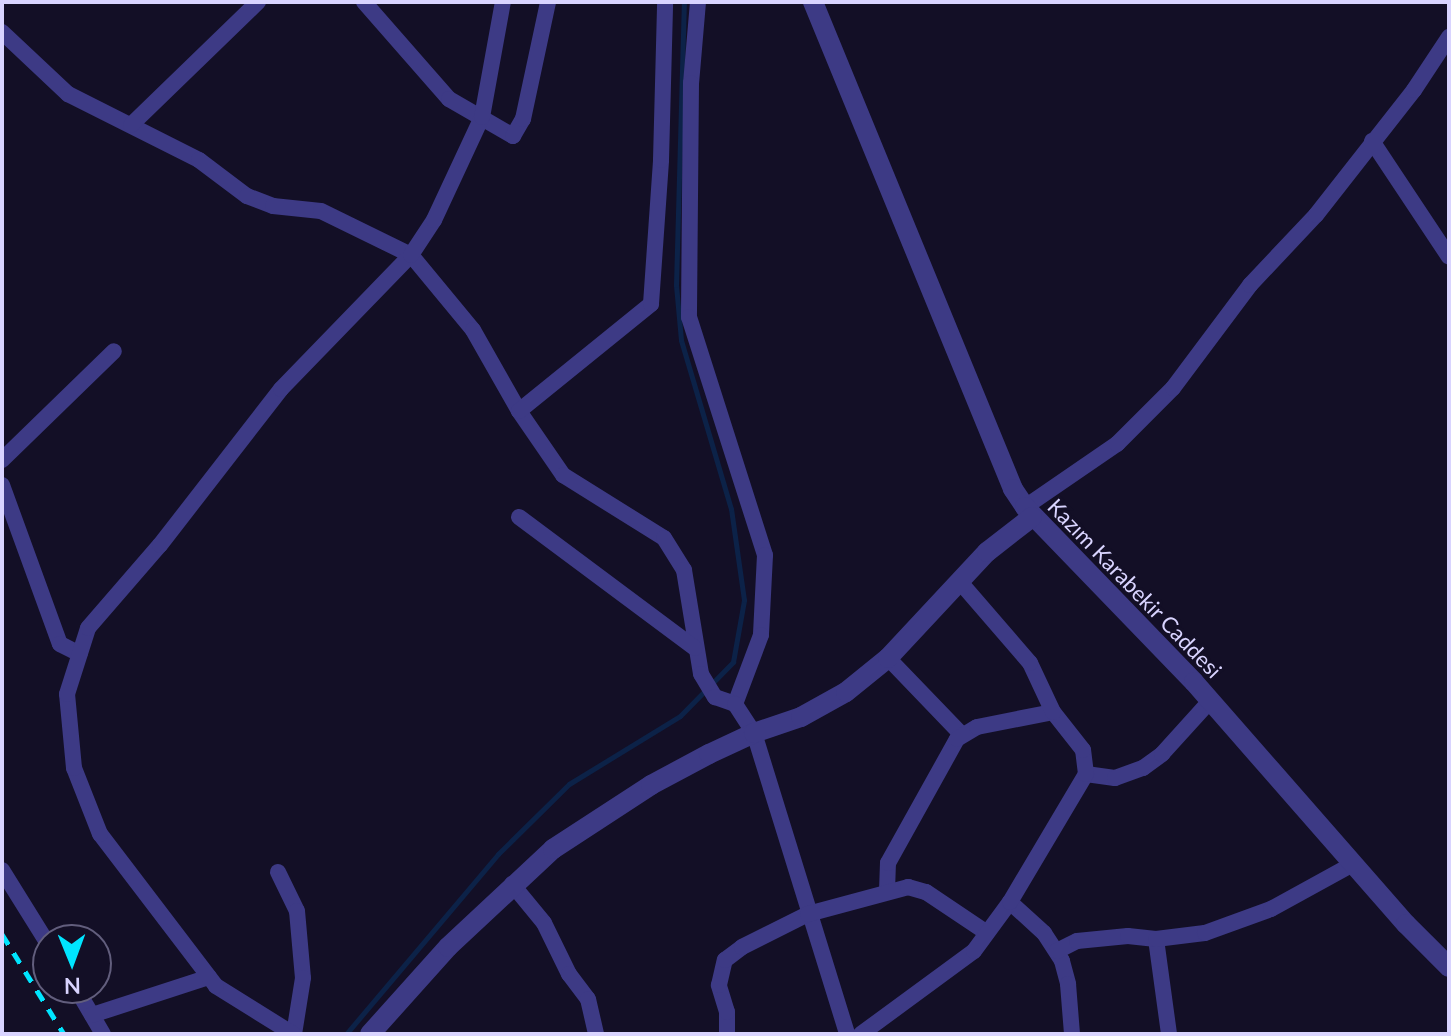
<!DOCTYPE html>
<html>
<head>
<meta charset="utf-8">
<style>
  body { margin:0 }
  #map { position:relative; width:1451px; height:1036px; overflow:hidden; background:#130f26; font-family:Lato,sans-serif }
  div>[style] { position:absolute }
  .stream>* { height:5px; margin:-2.5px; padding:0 2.5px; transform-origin:2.5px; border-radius:2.5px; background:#0c2248 }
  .minor>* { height:16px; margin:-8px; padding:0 8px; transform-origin:8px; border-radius:8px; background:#3d3a85 }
  .tertiary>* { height:20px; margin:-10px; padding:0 10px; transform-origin:10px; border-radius:10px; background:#3d3a85 }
  .rail>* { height:5px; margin-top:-2.5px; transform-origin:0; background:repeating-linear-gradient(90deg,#00e5ff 0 12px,transparent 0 22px) }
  span { translate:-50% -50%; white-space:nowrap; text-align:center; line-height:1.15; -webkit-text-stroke:6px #130f26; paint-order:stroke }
  .street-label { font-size:22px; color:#d9d4ff }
  .frame { position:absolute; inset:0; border:4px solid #d9d4ff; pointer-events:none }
  .north { position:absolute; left:32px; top:924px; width:80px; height:80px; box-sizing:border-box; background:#130f26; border:2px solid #625e7d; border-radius:50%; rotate:179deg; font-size:22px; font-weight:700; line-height:32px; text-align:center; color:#d9d4ff }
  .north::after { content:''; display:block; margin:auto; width:28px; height:36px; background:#00e5ff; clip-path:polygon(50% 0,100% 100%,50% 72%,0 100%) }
</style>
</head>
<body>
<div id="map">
  <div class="stream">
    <i style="left:346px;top:1034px;width:236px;rotate:-49.8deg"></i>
    <i style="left:498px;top:854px;width:100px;rotate:-44.6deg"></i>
    <i style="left:569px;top:784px;width:130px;rotate:-31.5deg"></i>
    <i style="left:680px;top:716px;width:76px;rotate:-45.5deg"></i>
    <i style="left:733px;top:662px;width:63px;rotate:-79.9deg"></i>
    <i style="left:744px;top:600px;width:92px;rotate:-98.1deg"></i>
    <i style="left:731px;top:509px;width:176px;rotate:-106.5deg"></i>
    <i style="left:681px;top:340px;width:55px;rotate:-95.2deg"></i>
    <i style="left:676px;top:285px;width:283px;rotate:-88.4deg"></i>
  </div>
  <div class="minor">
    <i style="left:364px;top:2px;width:129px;rotate:48.8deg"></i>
    <i style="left:449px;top:99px;width:74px;rotate:30deg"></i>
    <i style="left:513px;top:136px;width:20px;rotate:-60deg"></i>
    <i style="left:523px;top:119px;width:120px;rotate:-77.9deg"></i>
    <i style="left:698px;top:2px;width:81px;rotate:94.9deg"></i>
    <i style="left:691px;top:83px;width:234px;rotate:90.5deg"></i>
    <i style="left:689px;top:317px;width:250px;rotate:72.3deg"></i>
    <i style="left:765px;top:555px;width:80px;rotate:92.9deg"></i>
    <i style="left:761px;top:635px;width:74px;rotate:110.6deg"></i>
    <i style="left:2px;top:32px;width:91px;rotate:43.2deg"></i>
    <i style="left:68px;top:94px;width:147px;rotate:26.7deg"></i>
    <i style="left:199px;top:160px;width:60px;rotate:36.9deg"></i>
    <i style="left:247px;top:196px;width:28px;rotate:21deg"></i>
    <i style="left:273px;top:206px;width:48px;rotate:5.9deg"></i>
    <i style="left:321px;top:211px;width:100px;rotate:26.1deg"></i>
    <i style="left:411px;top:255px;width:97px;rotate:50.4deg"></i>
    <i style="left:473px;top:330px;width:93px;rotate:60.4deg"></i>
    <i style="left:519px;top:411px;width:78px;rotate:55.5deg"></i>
    <i style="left:563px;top:475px;width:119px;rotate:32deg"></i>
    <i style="left:664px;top:538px;width:38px;rotate:58deg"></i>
    <i style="left:684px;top:570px;width:105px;rotate:80.7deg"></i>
    <i style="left:701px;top:674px;width:27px;rotate:59deg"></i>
    <i style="left:715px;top:697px;width:21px;rotate:19deg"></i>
    <i style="left:735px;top:704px;width:35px;rotate:57deg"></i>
    <i style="left:754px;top:733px;width:315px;rotate:72.8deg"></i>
    <i style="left:131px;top:125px;width:177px;rotate:-44.1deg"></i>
    <i style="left:1372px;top:141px;width:139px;rotate:56.4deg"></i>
    <i style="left:519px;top:411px;width:170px;rotate:-39deg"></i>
    <i style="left:651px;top:304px;width:144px;rotate:-86deg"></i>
    <i style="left:661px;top:160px;width:158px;rotate:-88.5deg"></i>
    <i style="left:2px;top:460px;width:156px;rotate:-44.2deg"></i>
    <i style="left:2px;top:485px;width:169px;rotate:70deg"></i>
    <i style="left:60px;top:644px;width:22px;rotate:27deg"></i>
    <i style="left:1025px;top:507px;width:112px;rotate:-34.4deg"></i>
    <i style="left:1117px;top:444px;width:79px;rotate:-45deg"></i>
    <i style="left:1173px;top:388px;width:129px;rotate:-53.2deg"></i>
    <i style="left:1250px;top:285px;width:96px;rotate:-46.7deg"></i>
    <i style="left:1316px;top:215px;width:159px;rotate:-51.9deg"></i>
    <i style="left:1414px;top:90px;width:64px;rotate:-56.6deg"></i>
    <i style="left:519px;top:517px;width:219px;rotate:36.7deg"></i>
    <i style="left:888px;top:658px;width:107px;rotate:46.1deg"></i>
    <i style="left:1086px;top:774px;width:29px;rotate:8deg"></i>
    <i style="left:1115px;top:778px;width:30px;rotate:-20deg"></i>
    <i style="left:1143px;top:768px;width:24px;rotate:-36deg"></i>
    <i style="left:1162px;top:754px;width:72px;rotate:-47.8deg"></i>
    <i style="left:2px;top:870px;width:87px;rotate:58.1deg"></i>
    <i style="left:278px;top:872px;width:43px;rotate:64deg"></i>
    <i style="left:297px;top:911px;width:67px;rotate:84.9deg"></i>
    <i style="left:303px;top:978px;width:57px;rotate:99.1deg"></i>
    <i style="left:512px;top:884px;width:50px;rotate:50.6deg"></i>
    <i style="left:544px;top:923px;width:57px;rotate:63.9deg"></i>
    <i style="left:569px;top:974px;width:31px;rotate:53deg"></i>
    <i style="left:588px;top:999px;width:36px;rotate:77deg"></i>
    <i style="left:887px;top:891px;width:28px;rotate:-88deg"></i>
    <i style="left:888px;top:863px;width:142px;rotate:-60.9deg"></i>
    <i style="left:957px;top:739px;width:23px;rotate:-31deg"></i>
    <i style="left:977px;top:727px;width:77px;rotate:-11.2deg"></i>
    <i style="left:1010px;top:902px;width:46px;rotate:42.4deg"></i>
    <i style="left:1044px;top:933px;width:33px;rotate:57deg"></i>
    <i style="left:1062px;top:961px;width:24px;rotate:75deg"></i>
    <i style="left:1068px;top:984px;width:50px;rotate:85.4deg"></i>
    <i style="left:1156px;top:939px;width:96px;rotate:82.2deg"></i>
    <i style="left:1057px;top:951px;width:22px;rotate:-27deg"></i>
    <i style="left:1077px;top:941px;width:51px;rotate:-5.6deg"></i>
    <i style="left:1128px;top:936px;width:28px;rotate:6deg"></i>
    <i style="left:1156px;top:939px;width:49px;rotate:-7deg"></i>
    <i style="left:1205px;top:933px;width:70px;rotate:-20deg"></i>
    <i style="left:1271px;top:909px;width:94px;rotate:-28.8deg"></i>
    <i style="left:76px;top:988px;width:53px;rotate:59.6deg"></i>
    <i style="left:92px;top:1015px;width:123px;rotate:-18deg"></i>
    <i style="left:293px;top:1034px;width:91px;rotate:-148.1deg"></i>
    <i style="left:216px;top:986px;width:191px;rotate:-127.3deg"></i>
    <i style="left:100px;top:834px;width:71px;rotate:-111.5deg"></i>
    <i style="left:74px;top:768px;width:74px;rotate:-95.4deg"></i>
    <i style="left:67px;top:694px;width:69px;rotate:-72.3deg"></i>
    <i style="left:88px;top:628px;width:110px;rotate:-49.1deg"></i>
    <i style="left:160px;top:545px;width:197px;rotate:-52.2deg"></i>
    <i style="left:281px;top:389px;width:187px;rotate:-45.9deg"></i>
    <i style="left:411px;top:255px;width:42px;rotate:-56.7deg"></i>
    <i style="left:434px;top:220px;width:114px;rotate:-65deg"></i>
    <i style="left:482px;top:117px;width:117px;rotate:-79.7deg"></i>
    <i style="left:727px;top:1034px;width:22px;rotate:-90deg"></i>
    <i style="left:727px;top:1012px;width:28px;rotate:-107deg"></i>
    <i style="left:719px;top:985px;width:26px;rotate:-77deg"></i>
    <i style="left:725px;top:960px;width:21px;rotate:-37deg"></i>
    <i style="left:742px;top:947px;width:74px;rotate:-26.6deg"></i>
    <i style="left:808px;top:914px;width:104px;rotate:-15.1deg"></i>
    <i style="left:908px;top:887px;width:19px;rotate:16deg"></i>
    <i style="left:926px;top:892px;width:73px;rotate:33.9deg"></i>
    <i style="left:861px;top:1034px;width:140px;rotate:-36.3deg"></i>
    <i style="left:974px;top:951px;width:61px;rotate:-53.7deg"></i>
    <i style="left:1010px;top:902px;width:149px;rotate:-59.3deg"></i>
    <i style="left:1086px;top:774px;width:24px;rotate:-97deg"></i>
    <i style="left:1083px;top:750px;width:48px;rotate:-128.3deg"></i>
    <i style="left:1053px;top:712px;width:54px;rotate:-115.1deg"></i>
    <i style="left:1030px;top:663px;width:107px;rotate:-130.8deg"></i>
  </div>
  <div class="tertiary">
    <i style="left:813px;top:2px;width:526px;rotate:67.67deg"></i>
    <i style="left:1013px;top:489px;width:22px;rotate:56deg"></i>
    <i style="left:1025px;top:507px;width:243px;rotate:46deg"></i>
    <i style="left:1194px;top:682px;width:322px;rotate:48.8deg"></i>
    <i style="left:1406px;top:924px;width:61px;rotate:45deg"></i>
    <i style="left:370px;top:1034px;width:117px;rotate:-48.1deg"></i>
    <i style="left:448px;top:947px;width:144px;rotate:-43deg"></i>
    <i style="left:553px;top:849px;width:117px;rotate:-33.1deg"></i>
    <i style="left:651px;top:785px;width:66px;rotate:-28.1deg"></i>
    <i style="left:709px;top:754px;width:50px;rotate:-25deg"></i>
    <i style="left:754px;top:733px;width:50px;rotate:-18.8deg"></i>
    <i style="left:801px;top:717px;width:51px;rotate:-29.1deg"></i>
    <i style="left:846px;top:692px;width:54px;rotate:-39deg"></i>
    <i style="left:888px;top:658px;width:145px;rotate:-47deg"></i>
    <i style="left:987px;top:552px;width:57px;rotate:-37.9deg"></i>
  </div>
  <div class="rail">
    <i style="left:2px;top:934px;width:118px;rotate:58.2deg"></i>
  </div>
  <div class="street-label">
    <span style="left:1135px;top:588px;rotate:46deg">Kazım Karabekir Caddesi</span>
  </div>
  <div class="frame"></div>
  <div class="north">N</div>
</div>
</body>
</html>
